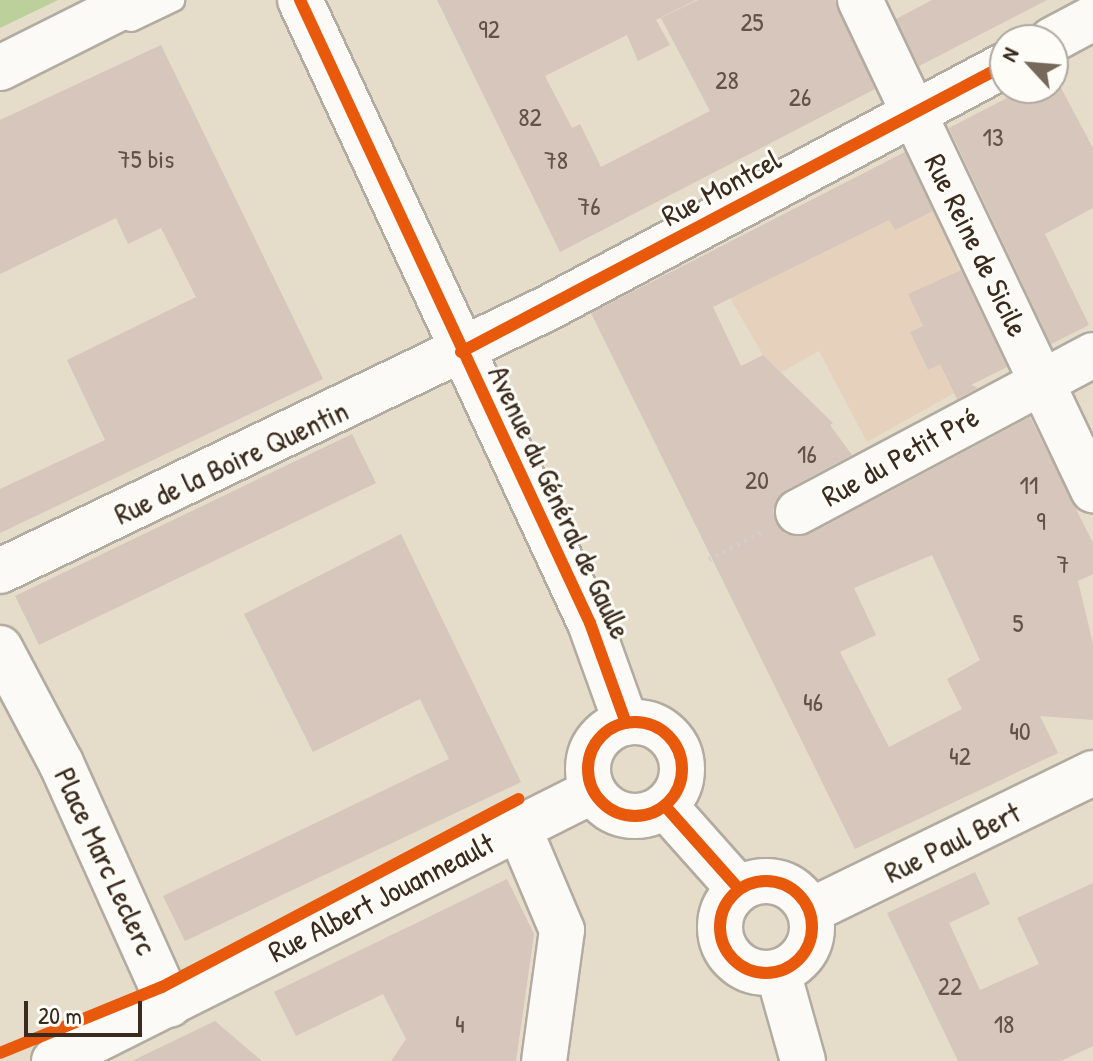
<!DOCTYPE html>
<html>
<head>
<meta charset="utf-8">
<style>
  body { margin:0 }
  #map { position:relative; width:1093px; height:1061px; overflow:hidden; background:#e5dcca; font-family:"Patrick Hand",sans-serif }
  div>[style] { position:absolute }
  .built>* { inset:0; background:#e6d1bd }
  .green>* { inset:0; background:#bbd09b }
  .building>* { inset:0; background:#d6c6bc }
  .path>* { height:5px; margin-top:-2.5px; transform-origin:0; background:repeating-linear-gradient(90deg,#d3cfca 0 2px,transparent 0 8px) }
  .roads { filter:drop-shadow(2px 0 #b2ab9f) drop-shadow(-2px 0 #b2ab9f) drop-shadow(0 2px #b2ab9f) drop-shadow(0 -2px #b2ab9f) }
  .lane>* { height:22px; margin:-11px; padding:0 11px; transform-origin:11px; border-radius:11px; background:#fbfaf7 }
  .street>* { height:44px; margin:-22px; padding:0 22px; transform-origin:22px; border-radius:22px; background:#fbfaf7 }
  .secondary>* { height:44px; margin:-22px; padding:0 22px; transform-origin:22px; border-radius:22px; background:#fbfaf7 }
  .secondary>.ring { margin:-22px; padding:0; box-sizing:content-box; background:none; border:44px solid #fbfaf7; border-radius:50% }
  .cycleway>* { height:12px; margin:-6px; padding:0 6px; transform-origin:6px; border-radius:6px; background:#e8590c }
  .cycleway>.ring { margin:-6px; padding:0; box-sizing:content-box; background:none; border:12px solid #e8590c; border-radius:50% }
  span { translate:-50% -50%; white-space:nowrap; text-align:center; line-height:1.15; -webkit-text-stroke:6px #fdfcf7; paint-order:stroke }
  .number-label { font-size:26px; color:#635347 }
  .number-label span { -webkit-text-stroke-width:0 }
  .street-label { font-size:30px; color:#3b2a1e }
  .north { position:absolute; left:989px; top:24px; width:80px; height:80px; box-sizing:border-box; background:#fdfcf7; border:2px solid #afa8a0; border-radius:50%; rotate:296deg; font-size:22px; font-weight:700; line-height:32px; text-align:center; color:#3b2a1e }
  .north::after { content:''; display:block; margin:auto; width:28px; height:36px; background:#76685a; clip-path:polygon(50% 0,100% 100%,50% 72%,0 100%) }
  .scale { position:absolute; left:24px; top:1001px; width:118px; height:36px; box-sizing:border-box; border:4px solid #3b2a1e; border-top:0; padding-left:10px; font-size:24px; line-height:28px; white-space:nowrap; color:#3b2a1e; -webkit-text-stroke:6px #fdfcf7; paint-order:stroke }
</style>
</head>
<body>
<div id="map">
  <div class="built">
    <i style="clip-path:polygon(934px 210px,960px 270px,908px 294px,923px 326px,910px 332px,927px 369px,940px 364px,954px 393px,867px 442px,819px 351px,781px 372px,763px 355px,730px 298px,889px 220px,895px 230px)"></i>
  </div>
  <div class="green">
    <i style="clip-path:polygon(0 0,58px 0,0 28px)"></i>
  </div>
  <div class="building">
    <i style="clip-path:polygon(437px 0,696px 0,656px 20px,670px 45px,638px 61px,627px 35px,545px 76px,572px 128px,580px 124px,601px 167px,710px 111px,661px 18px,698px 0,835px 0,875px 89px,560px 252px)"></i>
    <i style="clip-path:polygon(932px 0,1047px 0,919px 66px,896px 19px)"></i>
    <i style="clip-path:polygon(161px 45px,323px 379px,0 533px,0 489px,105px 440px,67px 360px,196px 297px,161px 228px,128px 244px,116px 218px,0 274px,0 120px)"></i>
    <i style="clip-path:polygon(1026px 88px,1061px 88px,1093px 148px,1093px 208px,1045px 234px,1089px 325px,1051px 344px,949px 128px)"></i>
    <i style="clip-path:polygon(evenodd,905px 152px,933px 211px,895px 230px,889px 220px,713px 307px,741px 366px,763px 355px,833px 423px,830px 425px,852px 455px,786px 490px,773px 510px,776px 523px,785px 534px,810px 534px,1030px 417px,1093px 543px,1093px 574px,1078px 581px,1093px 644px,1093px 720px,1040px 716px,1058px 753px,855px 849px,591px 313px,905px 152px,932px 555px,980px 660px,947px 679px,962px 709px,889px 747px,840px 652px,876px 635px,854px 588px,932px 555px)"></i>
    <i style="clip-path:polygon(961px 270px,1007px 367px,971px 385px,978px 388px,957px 399px,940px 364px,928px 370px,910px 332px,923px 326px,908px 294px)"></i>
    <i style="clip-path:polygon(352px 434px,376px 483px,39px 645px,15px 596px)"></i>
    <i style="clip-path:polygon(401px 534px,521px 782px,185px 941px,163px 896px,449px 759px,420px 699px,313px 752px,244px 614px)"></i>
    <i style="clip-path:polygon(975px 872px,990px 904px,949px 923px,980px 990px,1039px 964px,1017px 918px,1093px 883px,1093px 1046px,1061px 1061px,958px 1061px,887px 913px)"></i>
    <i style="clip-path:polygon(507px 879px,534px 934px,516px 1061px,391px 1061px,406px 1039px,383px 994px,296px 1036px,274px 992px)"></i>
    <i style="clip-path:polygon(215px 1021px,262px 1061px,132px 1061px)"></i>
  </div>
  <div class="path">
    <i style="left:709px;top:559px;width:59px;rotate:-27.4deg"></i>
  </div>
  <div class="roads">
    <div class="lane">
      <i style="left:131px;top:20px;width:47px;rotate:-25.5deg"></i>
    </div>
    <div class="street">
      <i style="left:860px;top:0;width:543px;rotate:64.57deg"></i>
      <i style="left:1052px;top:40px;width:47px;rotate:-28.2deg"></i>
      <i style="left:0;top:68px;width:152px;rotate:-26.6deg"></i>
      <i style="left:798px;top:512px;width:334px;rotate:-28deg"></i>
      <i style="left:0;top:571px;width:608px;rotate:-25.64deg"></i>
      <i style="left:548px;top:308px;width:518px;rotate:-28deg"></i>
      <i style="left:0;top:648px;width:130px;rotate:62.1deg"></i>
      <i style="left:61px;top:763px;width:265px;rotate:65.8deg"></i>
      <i style="left:518px;top:826px;width:113px;rotate:67.1deg"></i>
      <i style="left:562px;top:930px;width:132px;rotate:97.8deg"></i>
      <i style="left:810px;top:911px;width:315px;rotate:-26deg"></i>
      <i style="left:54px;top:1061px;width:603px;rotate:-26.61deg"></i>
    </div>
    <div class="secondary">
      <i style="left:300px;top:0;width:687px;rotate:65.04deg"></i>
      <i style="left:590px;top:623px;width:106px;rotate:70.2deg"></i>
      <i class="ring" style="left:588px;top:722px;width:50px;height:50px"></i>
      <i style="left:665px;top:806px;width:111px;rotate:48.3deg"></i>
      <i class="ring" style="left:720px;top:881px;width:48px;height:48px"></i>
      <i style="left:778px;top:972px;width:92px;rotate:74.3deg"></i>
    </div>
  </div>
  <div class="cycleway">
    <i style="left:300px;top:0;width:687px;rotate:65.04deg"></i>
    <i style="left:590px;top:623px;width:106px;rotate:70.2deg"></i>
    <i style="left:461px;top:352px;width:615px;rotate:-27.81deg"></i>
    <i class="ring" style="left:588px;top:722px;width:82px;height:82px"></i>
    <i style="left:665px;top:806px;width:111px;rotate:48.3deg"></i>
    <i class="ring" style="left:720px;top:881px;width:80px;height:80px"></i>
    <i style="left:0;top:1053px;width:175px;rotate:-22.2deg"></i>
    <i style="left:162px;top:987px;width:403px;rotate:-27.8deg"></i>
  </div>
  <div class="number-label">
    <span style="left:752px;top:22px">25</span>
    <span style="left:489px;top:29px">92</span>
    <span style="left:727px;top:80px">28</span>
    <span style="left:800px;top:97px">26</span>
    <span style="left:530px;top:117px">82</span>
    <span style="left:993px;top:137px">13</span>
    <span style="left:146px;top:159px">75 bis</span>
    <span style="left:556px;top:160px">78</span>
    <span style="left:589px;top:206px">76</span>
    <span style="left:807px;top:454px">16</span>
    <span style="left:757px;top:480px">20</span>
    <span style="left:1029px;top:485px">11</span>
    <span style="left:1041px;top:521px">9</span>
    <span style="left:1063px;top:564px">7</span>
    <span style="left:1018px;top:623px">5</span>
    <span style="left:813px;top:702px">46</span>
    <span style="left:1020px;top:731px">40</span>
    <span style="left:960px;top:756px">42</span>
    <span style="left:950px;top:986px">22</span>
    <span style="left:460px;top:1024px">4</span>
    <span style="left:1004px;top:1024px">18</span>
  </div>
  <div class="street-label">
    <span style="left:721px;top:187px;rotate:-28deg">Rue Montcel</span>
    <span style="left:977px;top:245px;rotate:64deg">Rue Reine de Sicile</span>
    <span style="left:900px;top:456px;rotate:-29deg">Rue du Petit Pré</span>
    <span style="left:231px;top:462px;rotate:-25deg">Rue de la Boire Quentin</span>
    <span style="left:560px;top:502px;rotate:65deg">Avenue du Général de Gaulle</span>
    <span style="left:952px;top:842px;rotate:-26deg">Rue Paul Bert</span>
    <span style="left:106px;top:861px;rotate:65deg">Place Marc Leclerc</span>
    <span style="left:381px;top:897px;rotate:-27deg">Rue Albert Jouanneault</span>
  </div>
  <div class="north">N</div>
  <div class="scale">20 m</div>
</div>
</body>
</html>
